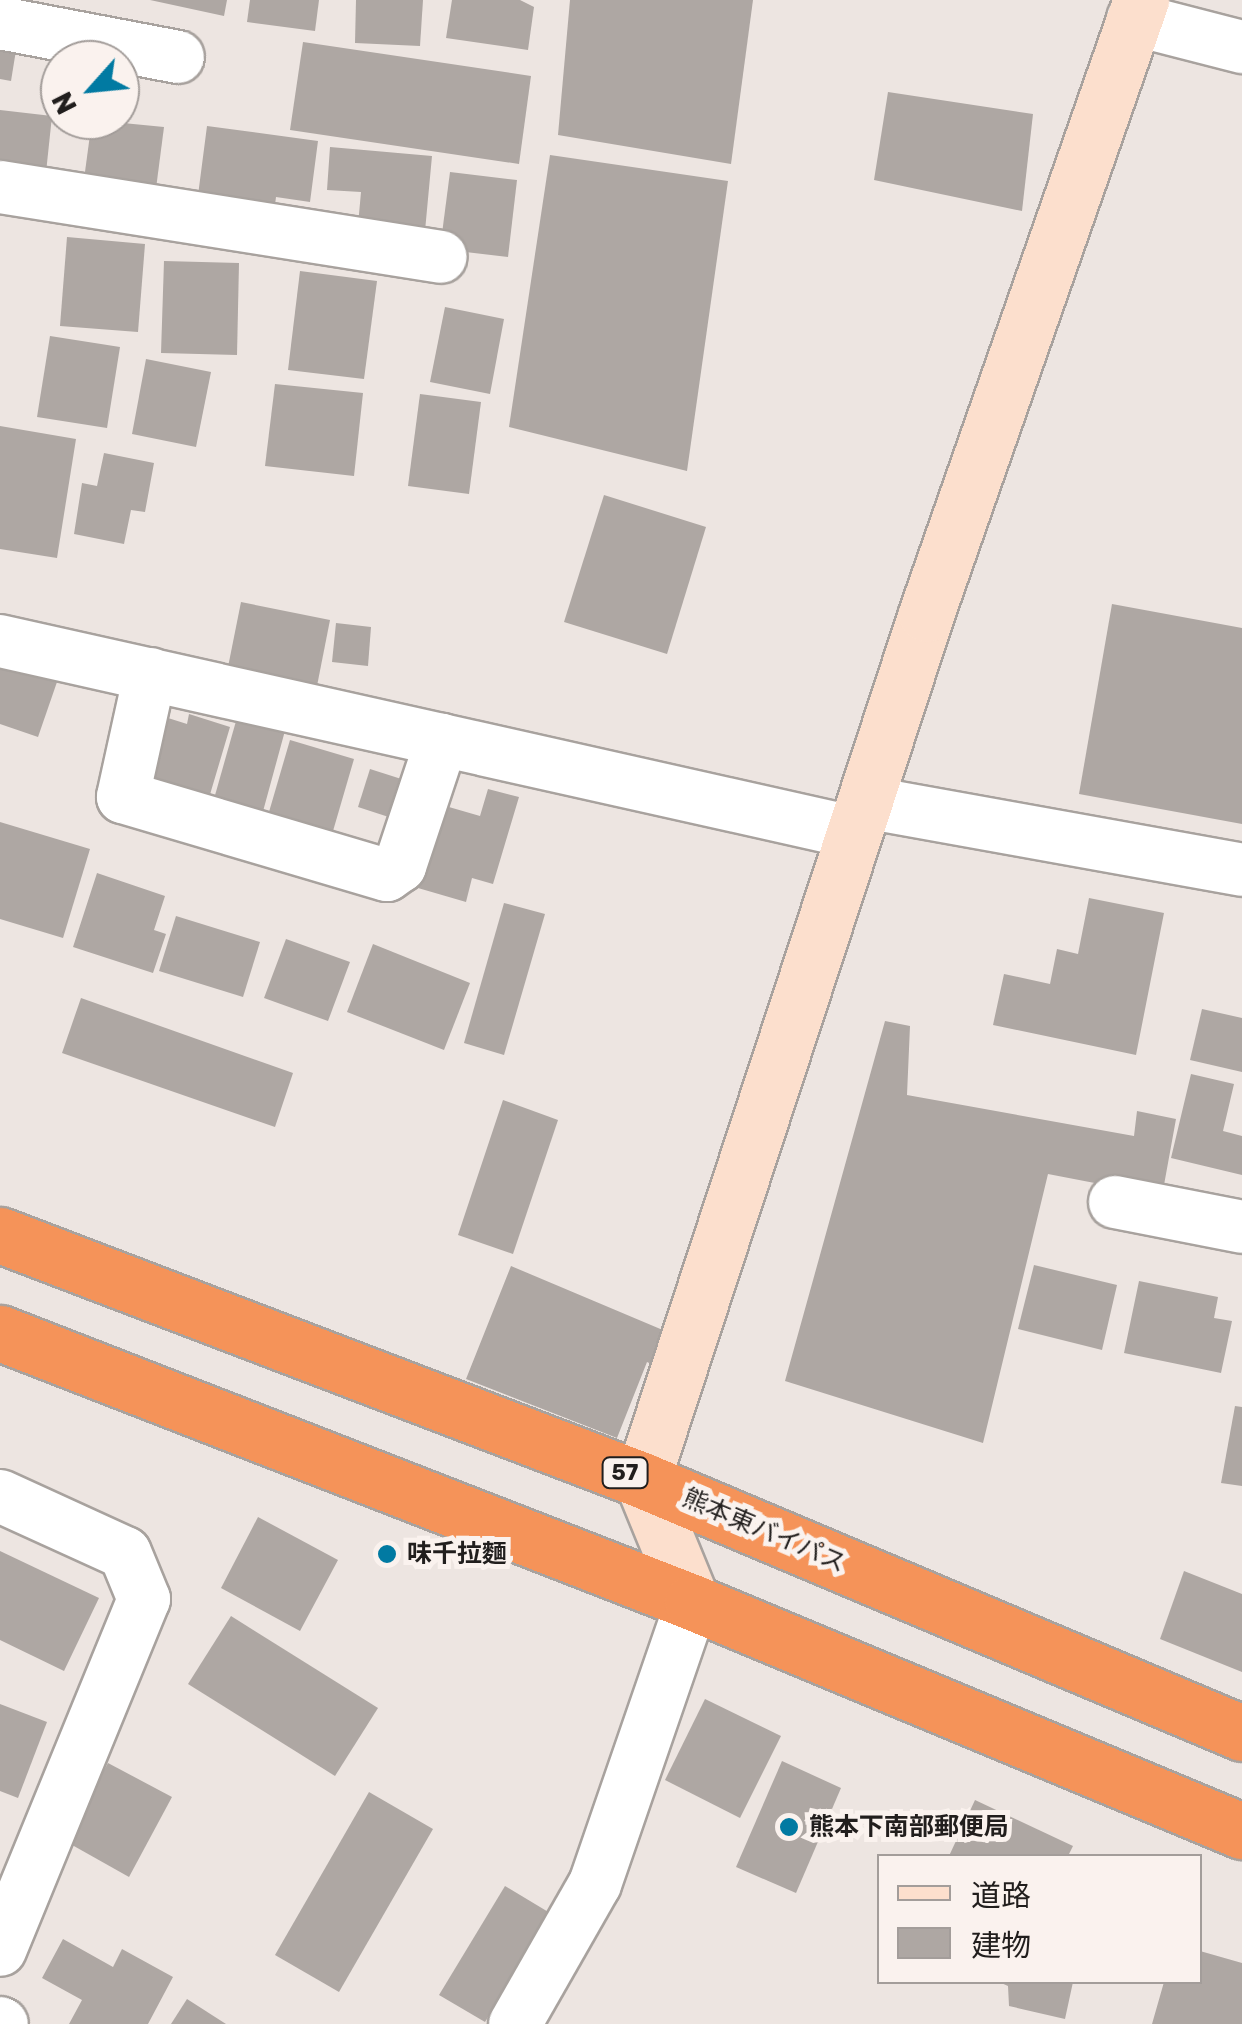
<!DOCTYPE html>
<html>
<head>
<meta charset="utf-8">
<style>
  body { margin:0 }
  #map { position:relative; width:1242px; height:2024px; overflow:hidden; background:#ede5e1; font-family:Rubik,"Noto Sans JP",sans-serif }
  div>[style] { position:absolute }
  .building>* { inset:0; background:#aea7a3 }
  .roads { filter:drop-shadow(2px 0 #a8a29e) drop-shadow(-2px 0 #a8a29e) drop-shadow(0 2px #a8a29e) drop-shadow(0 -2px #a8a29e) }
  .street>* { height:52px; margin:-26px; padding:0 26px; transform-origin:26px; border-radius:26px; background:#fff }
  .secondary>* { height:55px; margin:-27.5px; padding:0 27.5px; transform-origin:27.5px; border-radius:27.5px; background:#fcdfcd }
  .highway>* { height:55px; margin:-27.5px; padding:0 27.5px; transform-origin:27.5px; border-radius:27.5px; background:#f59359 }
  .dots>* { width:28px; height:28px; translate:-50% -50%; box-sizing:border-box; border:5px solid #faf2ee; border-radius:50% }
  span { translate:-50% -50%; white-space:nowrap; text-align:center; line-height:1.15; -webkit-text-stroke:10px #faf2ee; paint-order:stroke }
  .shield-label span { padding:2px 8px; background:#faf2ee; border:2px solid; border-radius:8px; -webkit-text-stroke-width:0 }
  .shield-label { font-size:22px; color:#211e1d; font-weight:700 }
  .street-label { font-size:25px; color:#211e1d }
  .poi-label { font-size:25px; color:#211e1d; font-weight:700 }
  .left { translate:0 -50%; text-align:left }
  .legend { position:absolute; left:877px; top:1854px; width:325px; height:130px; box-sizing:border-box; background:#faf2ee; border:2px solid #a39d9a; margin:0; padding:12px 18px; list-style:none; font-size:30px; color:#211e1d }
  .legend li { display:flex; align-items:center; gap:20px; height:50px }
  .legend b { width:50px; border:2px solid #a39d9a }
  .north { position:absolute; left:40px; top:40px; width:100px; height:100px; box-sizing:border-box; background:#faf2ee; border:2px solid #a39d9a; border-radius:50%; rotate:243deg; font-size:28px; font-weight:700; line-height:40px; text-align:center; color:#211e1d }
  .north::after { content:''; display:block; margin:auto; width:35px; height:45px; background:#017aa2; clip-path:polygon(50% 0,100% 100%,50% 72%,0 100%) }
</style>
</head>
<body>
<div id="map">
  <div class="building">
    <i style="clip-path:polygon(150px 0,227px 0,224px 16px)"></i>
    <i style="clip-path:polygon(250px 0,319px 0,315px 31px,247px 22px)"></i>
    <i style="clip-path:polygon(356px 0,423px 0,420px 46px,355px 43px)"></i>
    <i style="clip-path:polygon(452px 0,520px 0,534px 7px,528px 50px,446px 38px)"></i>
    <i style="clip-path:polygon(570px 0,753px 0,731px 164px,558px 135px)"></i>
    <i style="clip-path:polygon(0 35px,18px 38px,11px 81px,0 79px)"></i>
    <i style="clip-path:polygon(303px 42px,531px 76px,519px 164px,290px 130px)"></i>
    <i style="clip-path:polygon(888px 92px,1033px 114px,1022px 211px,874px 180px)"></i>
    <i style="clip-path:polygon(0 110px,52px 116px,45px 182px,0 176px)"></i>
    <i style="clip-path:polygon(92px 120px,164px 127px,154px 204px,82px 194px)"></i>
    <i style="clip-path:polygon(207px 126px,318px 141px,310px 202px,276px 197px,274px 213px,197px 203px)"></i>
    <i style="clip-path:polygon(330px 147px,432px 156px,425px 231px,358px 225px,361px 192px,327px 190px)"></i>
    <i style="clip-path:polygon(550px 155px,728px 181px,687px 471px,509px 427px)"></i>
    <i style="clip-path:polygon(450px 172px,517px 180px,508px 257px,440px 249px)"></i>
    <i style="clip-path:polygon(67px 237px,145px 244px,138px 332px,60px 326px)"></i>
    <i style="clip-path:polygon(164px 261px,239px 263px,237px 355px,161px 353px)"></i>
    <i style="clip-path:polygon(300px 271px,377px 281px,364px 379px,288px 370px)"></i>
    <i style="clip-path:polygon(445px 307px,504px 319px,490px 394px,430px 382px)"></i>
    <i style="clip-path:polygon(50px 336px,120px 347px,107px 428px,37px 417px)"></i>
    <i style="clip-path:polygon(146px 359px,211px 372px,196px 447px,132px 434px)"></i>
    <i style="clip-path:polygon(275px 384px,363px 393px,354px 476px,265px 466px)"></i>
    <i style="clip-path:polygon(420px 394px,481px 402px,469px 494px,408px 486px)"></i>
    <i style="clip-path:polygon(0 426px,76px 439px,57px 558px,0 549px)"></i>
    <i style="clip-path:polygon(104px 453px,154px 463px,145px 512px,131px 510px,124px 544px,74px 534px,82px 483px,97px 486px)"></i>
    <i style="clip-path:polygon(604px 495px,706px 527px,667px 654px,564px 622px)"></i>
    <i style="clip-path:polygon(241px 602px,330px 620px,316px 691px,227px 672px)"></i>
    <i style="clip-path:polygon(1112px 604px,1242px 628px,1242px 824px,1079px 794px)"></i>
    <i style="clip-path:polygon(336px 623px,371px 627px,368px 666px,332px 662px)"></i>
    <i style="clip-path:polygon(0 661px,57px 682px,38px 737px,0 724px)"></i>
    <i style="clip-path:polygon(189px 714px,230px 727px,206px 808px,146px 789px,168px 718px,187px 724px)"></i>
    <i style="clip-path:polygon(238px 714px,286px 727px,259px 826px,210px 813px)"></i>
    <i style="clip-path:polygon(290px 740px,354px 759px,333px 831px,269px 812px)"></i>
    <i style="clip-path:polygon(370px 769px,417px 784px,404px 822px,358px 807px)"></i>
    <i style="clip-path:polygon(488px 789px,519px 797px,493px 884px,472px 878px,466px 902px,418px 888px,442px 805px,480px 816px)"></i>
    <i style="clip-path:polygon(0 822px,90px 849px,63px 938px,0 919px)"></i>
    <i style="clip-path:polygon(97px 873px,165px 896px,154px 930px,166px 934px,153px 973px,73px 947px)"></i>
    <i style="clip-path:polygon(1089px 898px,1164px 913px,1136px 1055px,993px 1025px,1004px 974px,1050px 984px,1057px 949px,1078px 954px)"></i>
    <i style="clip-path:polygon(504px 903px,545px 914px,504px 1055px,464px 1043px)"></i>
    <i style="clip-path:polygon(176px 916px,260px 942px,243px 997px,159px 971px)"></i>
    <i style="clip-path:polygon(286px 939px,350px 962px,328px 1021px,264px 998px)"></i>
    <i style="clip-path:polygon(373px 944px,470px 983px,444px 1050px,347px 1012px)"></i>
    <i style="clip-path:polygon(81px 998px,293px 1073px,275px 1127px,62px 1053px)"></i>
    <i style="clip-path:polygon(1202px 1009px,1242px 1018px,1242px 1072px,1190px 1060px)"></i>
    <i style="clip-path:polygon(885px 1021px,910px 1026px,907px 1095px,1134px 1136px,1137px 1111px,1176px 1119px,1162px 1196px,1048px 1174px,983px 1443px,785px 1381px)"></i>
    <i style="clip-path:polygon(1191px 1074px,1234px 1084px,1223px 1131px,1242px 1136px,1242px 1175px,1171px 1158px)"></i>
    <i style="clip-path:polygon(503px 1100px,558px 1120px,513px 1254px,458px 1235px)"></i>
    <i style="clip-path:polygon(1034px 1265px,1117px 1285px,1102px 1350px,1018px 1329px)"></i>
    <i style="clip-path:polygon(511px 1266px,677px 1336px,668px 1372px,647px 1362px,617px 1438px,466px 1379px)"></i>
    <i style="clip-path:polygon(1139px 1281px,1218px 1297px,1214px 1318px,1232px 1321px,1221px 1373px,1124px 1353px)"></i>
    <i style="clip-path:polygon(1235px 1406px,1242px 1407px,1242px 1486px,1221px 1483px)"></i>
    <i style="clip-path:polygon(258px 1517px,338px 1560px,300px 1631px,221px 1588px)"></i>
    <i style="clip-path:polygon(0 1551px,99px 1598px,64px 1671px,0 1640px)"></i>
    <i style="clip-path:polygon(1184px 1571px,1242px 1594px,1242px 1672px,1160px 1639px)"></i>
    <i style="clip-path:polygon(231px 1616px,378px 1708px,335px 1776px,188px 1684px)"></i>
    <i style="clip-path:polygon(705px 1699px,781px 1736px,740px 1818px,665px 1780px)"></i>
    <i style="clip-path:polygon(0 1704px,47px 1722px,18px 1798px,0 1791px)"></i>
    <i style="clip-path:polygon(782px 1761px,841px 1788px,796px 1893px,736px 1867px)"></i>
    <i style="clip-path:polygon(108px 1763px,172px 1797px,129px 1877px,65px 1841px)"></i>
    <i style="clip-path:polygon(369px 1792px,433px 1829px,339px 1992px,275px 1955px)"></i>
    <i style="clip-path:polygon(975px 1800px,1073px 1846px,1068px 1856px,949px 1856px)"></i>
    <i style="clip-path:polygon(505px 1886px,550px 1913px,485px 2022px,439px 1995px)"></i>
    <i style="clip-path:polygon(63px 1939px,113px 1967px,122px 1949px,173px 1977px,148px 2024px,69px 2024px,82px 2000px,42px 1978px)"></i>
    <i style="clip-path:polygon(1200px 1951px,1242px 1963px,1242px 2024px,1152px 2024px,1164px 1982px,1200px 1982px)"></i>
    <i style="clip-path:polygon(999px 1982px,1073px 1982px,1065px 2019px,1009px 2006px,1008px 1986px)"></i>
    <i style="clip-path:polygon(187px 1999px,226px 2024px,171px 2024px)"></i>
  </div>
  <div class="roads">
    <div class="street">
      <i style="left:1133px;top:19px;width:113px;rotate:14.4deg"></i>
      <i style="left:0;top:23px;width:181px;rotate:10.8deg"></i>
      <i style="left:0;top:187px;width:446px;rotate:9deg"></i>
      <i style="left:0;top:641px;width:877px;rotate:12.64deg"></i>
      <i style="left:150px;top:674px;width:126px;rotate:102.4deg"></i>
      <i style="left:123px;top:797px;width:275px;rotate:16.5deg"></i>
      <i style="left:387px;top:875px;width:16px;rotate:-35deg"></i>
      <i style="left:400px;top:866px;width:133px;rotate:-71.6deg"></i>
      <i style="left:865px;top:802px;width:383px;rotate:10.2deg"></i>
      <i style="left:1115px;top:1202px;width:129px;rotate:11.1deg"></i>
      <i style="left:0;top:1496px;width:137px;rotate:24.5deg"></i>
      <i style="left:125px;top:1553px;width:50px;rotate:67.6deg"></i>
      <i style="left:144px;top:1599px;width:379px;rotate:112.3deg"></i>
      <i style="left:0;top:2023px;width:2px;rotate:27deg"></i>
      <i style="left:515px;top:2024px;width:161px;rotate:-60.3deg"></i>
      <i style="left:595px;top:1884px;width:298px;rotate:-71deg"></i>
    </div>
    <div class="secondary">
      <i style="left:692px;top:1602px;width:132px;rotate:-112.3deg"></i>
      <i style="left:642px;top:1480px;width:911px;rotate:-71.84deg"></i>
      <i style="left:926px;top:614px;width:651px;rotate:-70.7deg"></i>
    </div>
    <div class="highway">
      <i style="left:0;top:1235px;width:687px;rotate:20.89deg"></i>
      <i style="left:642px;top:1480px;width:651px;rotate:22.86deg"></i>
      <i style="left:0;top:1333px;width:742px;rotate:21.24deg"></i>
      <i style="left:692px;top:1602px;width:596px;rotate:22.61deg"></i>
    </div>
  </div>
  <div class="dots">
    <i style="left:387px;top:1554px;background:#017aa2"></i>
    <i style="left:789px;top:1827px;background:#017aa2"></i>
  </div>
  <div class="shield-label">
    <span style="left:625px;top:1473px">57</span>
  </div>
  <div class="street-label">
    <span style="left:764px;top:1531px;rotate:23deg">熊本東バイパス</span>
  </div>
  <div class="poi-label">
    <span class="left" style="left:407px;top:1554px">味千拉麵</span>
    <span class="left" style="left:809px;top:1827px">熊本下南部郵便局</span>
  </div>
  <ul class="legend">
  <li><b style="height:12px;background:#fcdfcd"></b>道路</li>
  <li><b style="height:28px;background:#aea7a3"></b>建物</li>
  </ul>
  <div class="north">N</div>
</div>
</body>
</html>
